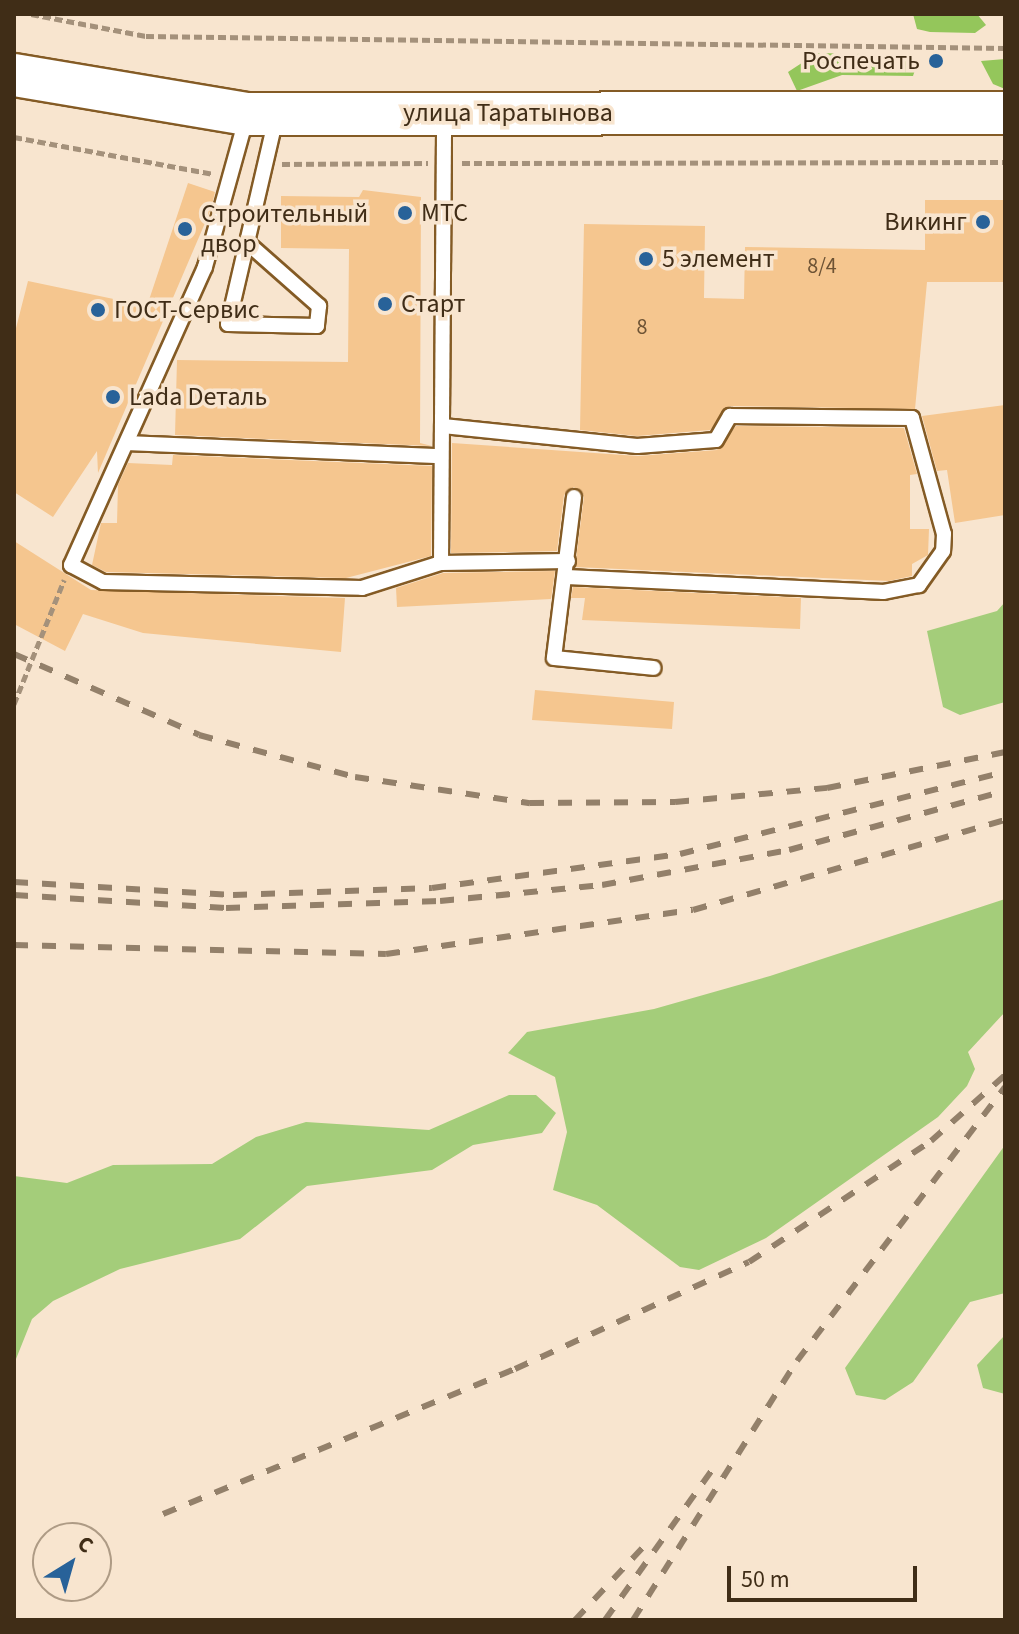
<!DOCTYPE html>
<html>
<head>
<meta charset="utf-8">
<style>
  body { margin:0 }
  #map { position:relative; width:1019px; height:1634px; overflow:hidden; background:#f8e5cf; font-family:"Source Sans 3",sans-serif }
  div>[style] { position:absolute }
  .green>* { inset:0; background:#a4cd7a }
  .forest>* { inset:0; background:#94c65b }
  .building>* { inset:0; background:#f5c68f }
  .path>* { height:5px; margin-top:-2.5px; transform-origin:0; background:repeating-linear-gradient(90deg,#a4917b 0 8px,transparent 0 12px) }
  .roads { filter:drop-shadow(2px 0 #845b25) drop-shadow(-2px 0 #845b25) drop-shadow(0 2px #845b25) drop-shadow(0 -2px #845b25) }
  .lane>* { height:14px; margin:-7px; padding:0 7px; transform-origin:7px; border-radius:7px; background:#fff }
  .secondary>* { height:42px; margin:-21px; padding:0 21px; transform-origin:21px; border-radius:21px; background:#fff }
  .rail>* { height:6px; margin-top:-3px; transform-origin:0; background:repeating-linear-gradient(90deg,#93806a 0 14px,transparent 0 28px) }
  .dots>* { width:22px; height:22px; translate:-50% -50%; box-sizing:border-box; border:4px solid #f8e5cf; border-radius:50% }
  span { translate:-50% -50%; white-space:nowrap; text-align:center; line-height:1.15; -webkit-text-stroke:7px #f8e5cf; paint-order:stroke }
  .number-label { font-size:22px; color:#6d5335 }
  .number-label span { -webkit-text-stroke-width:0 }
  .poi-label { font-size:26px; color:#402d17 }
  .right { translate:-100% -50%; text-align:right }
  .left { translate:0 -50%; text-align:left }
  .street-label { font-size:26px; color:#402d17 }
  .frame { position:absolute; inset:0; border:16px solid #402d17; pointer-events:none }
  .north { position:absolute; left:32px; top:1522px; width:80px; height:80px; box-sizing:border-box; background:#f8e5cf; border:2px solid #ae9b85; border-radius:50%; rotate:37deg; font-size:22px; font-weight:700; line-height:32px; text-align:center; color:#402d17 }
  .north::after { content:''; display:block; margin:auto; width:28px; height:36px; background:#286299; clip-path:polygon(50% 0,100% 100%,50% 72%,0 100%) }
  .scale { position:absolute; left:727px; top:1566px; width:190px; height:36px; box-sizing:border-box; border:4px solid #402d17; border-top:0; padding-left:10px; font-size:24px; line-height:28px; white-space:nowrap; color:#402d17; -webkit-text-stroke:6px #f8e5cf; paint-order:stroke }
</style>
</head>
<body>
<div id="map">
  <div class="green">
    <i style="clip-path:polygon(1005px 602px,1005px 702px,960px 715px,943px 707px,927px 631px,997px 611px)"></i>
    <i style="clip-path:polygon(1005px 899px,1005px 1012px,968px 1052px,975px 1069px,967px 1086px,938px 1117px,766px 1238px,699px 1270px,680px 1267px,597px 1205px,553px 1190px,567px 1132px,555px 1077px,508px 1053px,527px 1032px,654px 1009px,770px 976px)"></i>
    <i style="clip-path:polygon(509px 1095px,536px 1095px,556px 1113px,542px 1133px,473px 1145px,432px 1170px,307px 1186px,240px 1239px,120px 1269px,53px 1301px,32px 1319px,14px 1364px,14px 1176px,67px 1183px,113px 1165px,212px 1164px,256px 1137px,306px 1122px,429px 1130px)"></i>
    <i style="clip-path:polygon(1005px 1145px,1005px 1293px,970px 1302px,913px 1382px,885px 1400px,856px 1395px,845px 1368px)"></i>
    <i style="clip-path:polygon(1005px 1335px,1005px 1394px,983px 1388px,977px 1365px)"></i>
  </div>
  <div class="forest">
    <i style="clip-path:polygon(913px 14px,977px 14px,986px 25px,975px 33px,930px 32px,917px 29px)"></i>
    <i style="clip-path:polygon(817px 53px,907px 55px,917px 64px,913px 76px,842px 75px,797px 91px,788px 72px)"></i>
    <i style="clip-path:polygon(1005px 59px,1005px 89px,993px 84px,981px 61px)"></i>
  </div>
  <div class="building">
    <i style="clip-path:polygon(188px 183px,215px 192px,211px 209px,98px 473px,97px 451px,53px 517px,14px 492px,14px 336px,28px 281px,147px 306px)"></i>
    <i style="clip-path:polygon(363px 190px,421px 197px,420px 443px,432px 446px,175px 435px,177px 360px,348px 362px,349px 249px,281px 248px,281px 196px,359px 197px)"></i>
    <i style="clip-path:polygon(925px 200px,1005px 200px,1005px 282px,927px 282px,915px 409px,730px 406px,710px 430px,637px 436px,580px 430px,584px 224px,705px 226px,704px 298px,744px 299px,745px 247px,925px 250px)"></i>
    <i style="clip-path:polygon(1005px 405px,1005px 515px,955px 523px,947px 470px,937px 471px,922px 416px)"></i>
    <i style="clip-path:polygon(736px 426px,904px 428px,917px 474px,910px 475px,910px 529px,929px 529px,928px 555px,912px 564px,912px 576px,889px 581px,575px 567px,584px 497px,574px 487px,564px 495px,557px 551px,451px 553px,452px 443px,638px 456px,717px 450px)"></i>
    <i style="clip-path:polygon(173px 455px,432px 466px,431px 556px,346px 578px,106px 572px,92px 565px,101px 523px,117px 523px,118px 485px,128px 463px,172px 465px)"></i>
    <i style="clip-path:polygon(14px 541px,91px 590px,345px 598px,341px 652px,143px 633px,83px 614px,65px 651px,14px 624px)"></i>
    <i style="clip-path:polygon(555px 571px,551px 599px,397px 607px,396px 588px,443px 573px)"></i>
    <i style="clip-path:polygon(573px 587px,801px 598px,800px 629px,582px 620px,585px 598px,571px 598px)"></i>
    <i style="clip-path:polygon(535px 690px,674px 702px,672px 729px,532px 720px)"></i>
  </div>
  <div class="path">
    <i style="left:31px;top:14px;width:117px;rotate:10.8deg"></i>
    <i style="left:146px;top:36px;width:859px;rotate:0.8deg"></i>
    <i style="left:14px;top:137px;width:203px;rotate:10.5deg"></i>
    <i style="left:462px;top:163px;width:543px;rotate:-0.11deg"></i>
    <i style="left:282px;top:164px;width:146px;rotate:-0.4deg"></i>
    <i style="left:14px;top:704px;width:134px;rotate:-68deg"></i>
  </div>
  <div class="roads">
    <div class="lane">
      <i style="left:246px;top:119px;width:154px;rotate:105.5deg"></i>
      <i style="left:205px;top:267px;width:327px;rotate:114.2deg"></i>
      <i style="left:71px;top:565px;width:36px;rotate:28deg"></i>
      <i style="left:103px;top:582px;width:259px;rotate:1.3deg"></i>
      <i style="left:362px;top:588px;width:83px;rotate:-17.6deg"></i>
      <i style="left:441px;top:563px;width:127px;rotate:-0.9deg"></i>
      <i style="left:251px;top:246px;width:91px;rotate:41.4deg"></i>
      <i style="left:319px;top:306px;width:20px;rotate:96deg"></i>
      <i style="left:317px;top:326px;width:89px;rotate:-178.7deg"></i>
      <i style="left:228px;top:324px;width:212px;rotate:-76.9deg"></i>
      <i style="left:443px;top:426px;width:195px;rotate:5.9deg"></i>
      <i style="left:637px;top:446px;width:79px;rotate:-4.3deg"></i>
      <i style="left:716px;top:440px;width:28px;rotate:-60deg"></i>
      <i style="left:730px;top:416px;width:182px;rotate:0.6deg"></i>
      <i style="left:912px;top:418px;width:120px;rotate:74.6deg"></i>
      <i style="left:944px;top:534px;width:17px;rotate:93deg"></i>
      <i style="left:943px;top:551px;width:42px;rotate:125.2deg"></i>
      <i style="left:919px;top:585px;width:37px;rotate:169deg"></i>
      <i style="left:883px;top:592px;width:315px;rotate:-177.3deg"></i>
      <i style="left:127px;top:443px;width:313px;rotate:2.4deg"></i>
      <i style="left:574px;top:497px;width:162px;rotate:97.1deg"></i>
      <i style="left:554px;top:658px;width:100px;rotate:5.7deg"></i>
      <i style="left:441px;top:563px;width:446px;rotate:-89.6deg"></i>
    </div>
    <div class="secondary">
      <i style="left:14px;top:75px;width:236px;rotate:9.5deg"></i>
      <i style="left:247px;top:114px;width:758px;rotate:-0.08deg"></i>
    </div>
  </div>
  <div class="rail">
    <i style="left:14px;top:654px;width:202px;rotate:23.6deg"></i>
    <i style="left:199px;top:735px;width:162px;rotate:15.1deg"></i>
    <i style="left:355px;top:777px;width:177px;rotate:8.5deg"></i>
    <i style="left:530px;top:803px;width:145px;rotate:-0.4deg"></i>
    <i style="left:675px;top:802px;width:153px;rotate:-5.3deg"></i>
    <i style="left:827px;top:788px;width:182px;rotate:-11.4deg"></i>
    <i style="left:14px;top:882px;width:219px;rotate:3.4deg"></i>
    <i style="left:233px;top:895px;width:199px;rotate:-2deg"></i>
    <i style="left:432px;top:888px;width:250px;rotate:-7.8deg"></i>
    <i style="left:680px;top:854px;width:335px;rotate:-14.2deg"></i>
    <i style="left:14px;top:895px;width:212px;rotate:3.5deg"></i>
    <i style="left:226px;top:908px;width:214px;rotate:-1.9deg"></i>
    <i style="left:440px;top:901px;width:163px;rotate:-5.6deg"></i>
    <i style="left:602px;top:885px;width:190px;rotate:-10.6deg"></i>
    <i style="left:789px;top:850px;width:224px;rotate:-15.3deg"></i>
    <i style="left:14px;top:945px;width:372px;rotate:1.4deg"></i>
    <i style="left:386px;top:954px;width:310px;rotate:-8.2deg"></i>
    <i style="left:693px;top:910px;width:325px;rotate:-16.1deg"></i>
    <i style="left:163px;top:1514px;width:381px;rotate:-22.4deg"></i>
    <i style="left:515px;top:1369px;width:257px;rotate:-24.6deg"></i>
    <i style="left:749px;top:1262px;width:219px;rotate:-33.6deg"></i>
    <i style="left:931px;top:1141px;width:99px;rotate:-41.7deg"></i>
    <i style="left:575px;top:1620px;width:104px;rotate:-46.9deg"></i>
    <i style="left:605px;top:1620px;width:188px;rotate:-54.5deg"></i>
    <i style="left:633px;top:1620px;width:307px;rotate:-57.7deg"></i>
    <i style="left:797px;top:1361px;width:344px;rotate:-52.8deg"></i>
  </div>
  <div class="dots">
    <i style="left:936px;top:61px;background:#286299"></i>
    <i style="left:405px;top:213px;background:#286299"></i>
    <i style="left:983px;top:222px;background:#286299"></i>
    <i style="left:185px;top:229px;background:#286299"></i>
    <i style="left:646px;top:259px;background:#286299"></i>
    <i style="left:385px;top:304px;background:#286299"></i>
    <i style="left:98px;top:310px;background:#286299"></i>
    <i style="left:113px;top:397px;background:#286299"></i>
  </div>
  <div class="number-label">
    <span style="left:822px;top:267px">8/4</span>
    <span style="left:642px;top:328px">8</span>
  </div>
  <div class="poi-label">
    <span class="right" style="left:920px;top:61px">Роспечать</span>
    <span class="left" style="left:421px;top:213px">МТС</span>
    <span class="left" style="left:201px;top:229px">Строительный<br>двор</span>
    <span class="right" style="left:967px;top:222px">Викинг</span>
    <span class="left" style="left:662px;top:259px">5 элемент</span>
    <span class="left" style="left:401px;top:304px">Старт</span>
    <span class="left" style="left:114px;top:310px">ГОСТ-Сервис</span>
    <span class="left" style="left:129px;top:397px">Lada Dеталь</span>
  </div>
  <div class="street-label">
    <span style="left:508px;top:113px">улица Таратынова</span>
  </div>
  <div class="frame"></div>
  <div class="north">С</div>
  <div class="scale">50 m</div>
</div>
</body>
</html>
